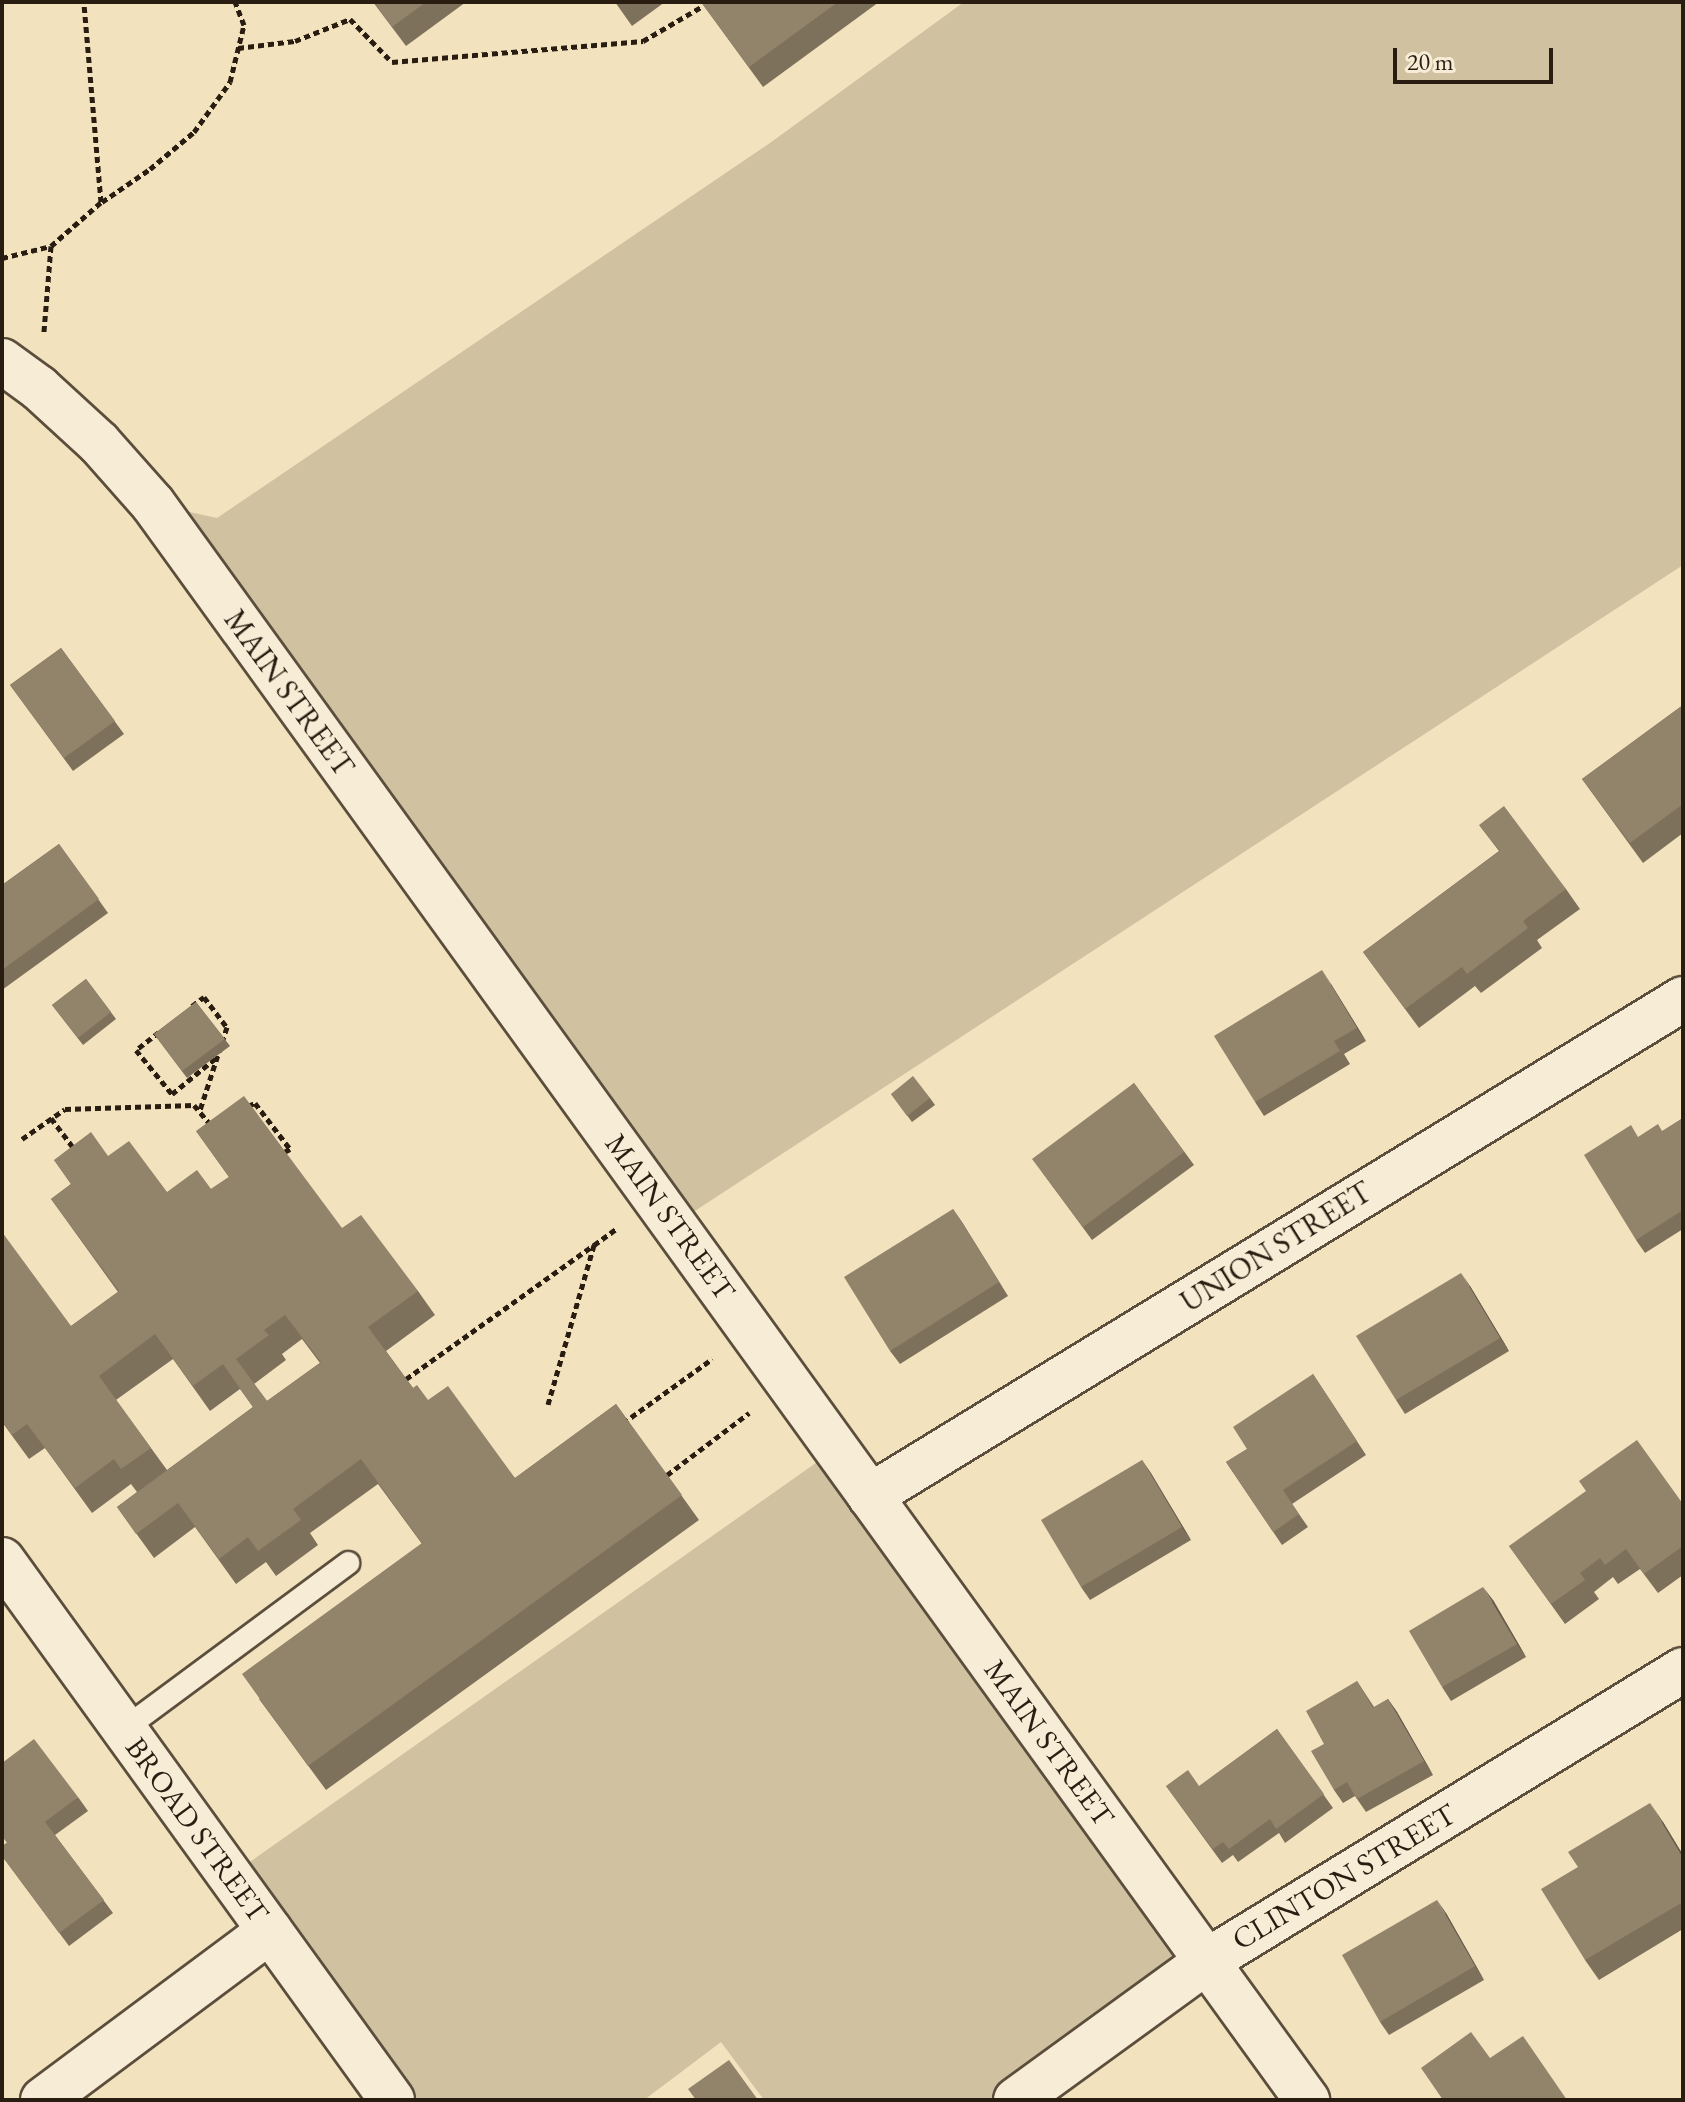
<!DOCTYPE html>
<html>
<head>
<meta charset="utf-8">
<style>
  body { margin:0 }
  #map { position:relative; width:1685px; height:2102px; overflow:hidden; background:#f2e2be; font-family:"EB Garamond",serif }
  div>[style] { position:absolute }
  .green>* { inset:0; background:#d0c1a1 }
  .path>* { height:5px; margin-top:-2.5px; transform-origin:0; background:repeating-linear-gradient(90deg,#291d11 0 6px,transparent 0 10px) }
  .roads { filter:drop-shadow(2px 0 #5b4e3c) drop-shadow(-2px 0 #5b4e3c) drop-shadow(0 2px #5b4e3c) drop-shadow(0 -2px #5b4e3c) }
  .lane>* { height:22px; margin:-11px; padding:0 11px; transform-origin:11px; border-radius:11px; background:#f7ecd5 }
  .street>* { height:44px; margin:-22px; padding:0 22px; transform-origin:22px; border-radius:22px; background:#f7ecd5 }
  .wall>* { inset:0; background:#7e715c }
  .shaded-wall>* { inset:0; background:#665c4b }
  .building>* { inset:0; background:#92836b }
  span { translate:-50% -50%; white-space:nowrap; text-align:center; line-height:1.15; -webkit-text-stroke:7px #f7ecd5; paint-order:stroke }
  .street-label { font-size:30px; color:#291d11 }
  .frame { position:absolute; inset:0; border:4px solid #291d11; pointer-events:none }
  .scale { position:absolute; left:1393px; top:48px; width:160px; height:36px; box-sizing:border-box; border:4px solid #291d11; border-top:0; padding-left:10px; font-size:24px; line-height:28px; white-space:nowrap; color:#291d11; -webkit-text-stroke:6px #f7ecd5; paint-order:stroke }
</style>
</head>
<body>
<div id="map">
  <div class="green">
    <i style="clip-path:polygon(964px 2px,1683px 2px,1683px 565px,675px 1224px,153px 504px,217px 518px,770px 143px)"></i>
    <i style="clip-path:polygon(837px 1448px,1207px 1961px,1016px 2100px,764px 2100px,721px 2042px,644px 2100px,392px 2100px,230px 1876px)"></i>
  </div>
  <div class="path">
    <i style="left:238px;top:48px;width:57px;rotate:-7deg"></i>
    <i style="left:295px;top:41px;width:59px;rotate:-21.8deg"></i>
    <i style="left:350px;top:19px;width:60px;rotate:45.7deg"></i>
    <i style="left:392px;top:62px;width:252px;rotate:-4.8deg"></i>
    <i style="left:643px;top:41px;width:69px;rotate:-30.3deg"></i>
    <i style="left:102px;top:202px;width:58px;rotate:-34.5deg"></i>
    <i style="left:150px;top:169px;width:57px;rotate:-40.1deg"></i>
    <i style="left:194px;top:132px;width:62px;rotate:-54.2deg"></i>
    <i style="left:230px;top:82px;width:59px;rotate:-76.2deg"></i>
    <i style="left:244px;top:25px;width:25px;rotate:-111deg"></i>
    <i style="left:51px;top:246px;width:67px;rotate:-41.3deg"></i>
    <i style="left:101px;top:202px;width:201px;rotate:-94.9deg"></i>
    <i style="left:2px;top:258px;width:50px;rotate:-13.8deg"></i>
    <i style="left:51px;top:246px;width:86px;rotate:94.7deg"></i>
    <i style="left:192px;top:1006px;width:15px;rotate:-37deg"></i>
    <i style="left:204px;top:997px;width:38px;rotate:53deg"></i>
    <i style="left:227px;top:1027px;width:90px;rotate:108deg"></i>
    <i style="left:159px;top:1032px;width:29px;rotate:142deg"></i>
    <i style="left:136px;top:1050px;width:57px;rotate:50.7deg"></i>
    <i style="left:172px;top:1094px;width:58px;rotate:-39.4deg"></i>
    <i style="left:248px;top:1106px;width:8px;rotate:-23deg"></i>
    <i style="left:255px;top:1103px;width:58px;rotate:52.7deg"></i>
    <i style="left:290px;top:1149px;width:7px;rotate:153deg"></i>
    <i style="left:51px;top:1118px;width:40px;rotate:53deg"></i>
    <i style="left:22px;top:1139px;width:52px;rotate:-34.9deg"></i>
    <i style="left:65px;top:1109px;width:129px;rotate:-1.8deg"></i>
    <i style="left:194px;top:1105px;width:25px;rotate:50deg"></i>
    <i style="left:594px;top:1245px;width:27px;rotate:-36deg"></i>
    <i style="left:406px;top:1379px;width:231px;rotate:-35.5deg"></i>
    <i style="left:594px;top:1245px;width:166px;rotate:106.1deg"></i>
    <i style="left:623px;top:1423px;width:110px;rotate:-35.7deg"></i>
    <i style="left:667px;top:1475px;width:103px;rotate:-37.1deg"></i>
  </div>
  <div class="roads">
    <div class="lane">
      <i style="left:124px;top:1729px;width:279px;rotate:-36.5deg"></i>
    </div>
    <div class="street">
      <i style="left:2px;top:361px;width:46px;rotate:36.1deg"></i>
      <i style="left:39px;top:388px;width:81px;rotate:42.5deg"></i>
      <i style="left:99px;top:443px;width:81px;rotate:48.5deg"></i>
      <i style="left:153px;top:504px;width:1970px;rotate:54.13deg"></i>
      <i style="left:870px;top:1496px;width:953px;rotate:-31.44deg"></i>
      <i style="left:2px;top:1560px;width:666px;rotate:54.16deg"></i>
      <i style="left:43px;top:2100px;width:283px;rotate:-36.7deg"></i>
      <i style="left:1016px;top:2100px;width:236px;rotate:-36deg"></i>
      <i style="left:1207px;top:1961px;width:558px;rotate:-31.44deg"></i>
    </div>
  </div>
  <div class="wall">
    <i style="clip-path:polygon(373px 2px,466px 2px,406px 46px)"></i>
    <i style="clip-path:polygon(615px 2px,665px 2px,632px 26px)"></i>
    <i style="clip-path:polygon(701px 2px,879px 2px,763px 87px)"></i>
    <i style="clip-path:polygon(61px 648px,124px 734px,73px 771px,10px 685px)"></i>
    <i style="clip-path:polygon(1683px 705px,1683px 833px,1643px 863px,1582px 779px)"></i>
    <i style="clip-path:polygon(1479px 825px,1566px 889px,1580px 909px,1537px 940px,1542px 948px,1481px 993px,1475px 986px,1419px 1028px,1363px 952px,1499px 851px)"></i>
    <i style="clip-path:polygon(59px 844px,108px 913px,2px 990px,2px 885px)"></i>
    <i style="clip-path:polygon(86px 979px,116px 1019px,83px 1045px,52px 1005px)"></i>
    <i style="clip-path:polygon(1331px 984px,1366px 1041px,1344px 1054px,1350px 1064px,1264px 1116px,1255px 1102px)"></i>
    <i style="clip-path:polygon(196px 1002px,230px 1046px,187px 1078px,154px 1034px)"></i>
    <i style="clip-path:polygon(1134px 1083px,1194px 1165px,1092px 1240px,1042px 1172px)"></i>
    <i style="clip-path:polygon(891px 1094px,930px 1098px,935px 1105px,912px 1122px)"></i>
    <i style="clip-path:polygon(1683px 1118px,1683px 1229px,1645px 1253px,1636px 1240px,1663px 1131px)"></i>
    <i style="clip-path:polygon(evenodd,196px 1131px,342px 1228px,418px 1291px,435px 1315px,386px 1351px,413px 1388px,515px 1478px,616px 1404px,699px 1520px,326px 1790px,259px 1699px,422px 1544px,378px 1484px,310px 1533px,318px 1545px,276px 1576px,266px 1562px,236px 1584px,195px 1527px,154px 1558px,117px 1507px,137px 1492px,131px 1484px,92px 1513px,45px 1448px,29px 1459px,2px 1422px,71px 1326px,118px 1292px,51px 1199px,71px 1184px,54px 1160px,108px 1156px,167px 1192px,211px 1189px,229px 1177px,196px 1131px,302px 1339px,320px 1363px,267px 1401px,254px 1384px,286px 1360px,282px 1354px,302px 1339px,196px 1131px,173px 1359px,210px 1411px,240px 1389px,253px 1407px,167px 1470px,116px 1400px,173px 1359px)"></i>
    <i style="clip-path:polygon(953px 1209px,1008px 1296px,900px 1364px,890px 1351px)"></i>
    <i style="clip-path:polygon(1470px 1286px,1509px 1351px,1405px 1414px,1396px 1400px)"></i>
    <i style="clip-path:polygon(1313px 1374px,1366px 1455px,1292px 1504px,1308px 1527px,1282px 1545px,1226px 1462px,1247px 1449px)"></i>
    <i style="clip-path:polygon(1142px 1460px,1191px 1540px,1090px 1600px,1081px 1587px)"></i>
    <i style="clip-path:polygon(1683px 1504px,1683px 1575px,1658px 1593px,1640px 1569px,1618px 1584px,1613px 1577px,1594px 1592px,1599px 1599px,1565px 1624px,1509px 1546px)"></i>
    <i style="clip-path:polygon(1493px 1600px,1526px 1657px,1451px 1701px,1442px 1687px)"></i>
    <i style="clip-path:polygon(1357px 1681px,1374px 1707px,1388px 1699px,1397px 1712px,1433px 1775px,1366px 1812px,1355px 1796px,1343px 1803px,1334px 1790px,1324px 1744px)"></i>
    <i style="clip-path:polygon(1277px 1729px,1333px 1808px,1285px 1843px,1279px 1833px,1238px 1862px,1233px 1855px,1222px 1863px,1166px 1786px,1200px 1786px)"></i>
    <i style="clip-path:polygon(78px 1797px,88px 1811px,55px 1835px,113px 1913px,69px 1946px,2px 1856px,2px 1846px)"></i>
    <i style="clip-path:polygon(1663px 1822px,1683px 1855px,1683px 1929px,1599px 1980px,1585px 1960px,1578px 1867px)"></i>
    <i style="clip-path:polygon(1446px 1913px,1484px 1980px,1389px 2035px,1380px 2022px)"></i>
  </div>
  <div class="shaded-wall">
    <i style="clip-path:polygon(1322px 970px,1331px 984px,1366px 1041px,1357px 1028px)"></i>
    <i style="clip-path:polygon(953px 1209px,962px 1222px,1008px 1296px,999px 1282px)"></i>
    <i style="clip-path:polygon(1461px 1273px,1470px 1286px,1509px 1351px,1500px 1338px)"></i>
    <i style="clip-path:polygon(1142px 1460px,1151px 1473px,1191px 1540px,1182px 1527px)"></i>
    <i style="clip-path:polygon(1483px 1587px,1493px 1600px,1526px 1657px,1517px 1644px)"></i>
    <i style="clip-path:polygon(1388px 1699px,1397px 1712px,1433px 1775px,1424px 1761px)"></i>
    <i style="clip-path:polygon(1650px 1803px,1663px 1822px,1683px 1855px,1683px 1858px)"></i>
    <i style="clip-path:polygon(1437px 1900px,1446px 1913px,1484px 1980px,1475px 1966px)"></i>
  </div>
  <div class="building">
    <i style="clip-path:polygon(374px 2px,426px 2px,392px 27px)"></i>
    <i style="clip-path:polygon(701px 2px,838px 2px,749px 67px)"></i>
    <i style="clip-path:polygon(61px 648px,115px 721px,64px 758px,10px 685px)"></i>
    <i style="clip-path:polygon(1683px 705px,1683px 804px,1630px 843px,1582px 779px)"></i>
    <i style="clip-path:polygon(1504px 806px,1566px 889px,1523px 921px,1528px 928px,1467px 974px,1462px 967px,1405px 1009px,1363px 952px,1500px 851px,1479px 825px)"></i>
    <i style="clip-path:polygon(59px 844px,99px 899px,2px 970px,2px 885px)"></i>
    <i style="clip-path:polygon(1322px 970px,1357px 1028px,1334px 1041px,1340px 1051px,1255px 1102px,1214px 1036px)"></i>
    <i style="clip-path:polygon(86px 979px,111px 1012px,78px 1038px,52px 1005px)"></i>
    <i style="clip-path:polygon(196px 1002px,225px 1039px,182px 1071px,154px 1034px)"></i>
    <i style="clip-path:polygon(913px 1076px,930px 1098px,907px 1116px,891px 1094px)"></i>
    <i style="clip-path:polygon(1134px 1083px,1184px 1152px,1083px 1227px,1032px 1159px)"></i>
    <i style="clip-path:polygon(evenodd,244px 1096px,342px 1228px,361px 1215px,418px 1291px,368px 1327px,413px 1388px,417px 1385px,428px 1400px,448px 1386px,515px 1478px,616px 1404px,682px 1495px,308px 1766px,242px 1674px,422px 1543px,361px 1459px,293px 1509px,301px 1520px,258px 1551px,248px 1537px,219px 1559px,178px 1503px,136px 1534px,117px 1507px,253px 1407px,223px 1364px,193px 1386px,155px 1334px,99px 1376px,151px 1448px,121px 1469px,114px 1459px,75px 1488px,27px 1424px,12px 1435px,2px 1421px,2px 1232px,71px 1326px,119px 1291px,51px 1199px,71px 1184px,54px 1160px,91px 1132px,108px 1156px,129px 1141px,167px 1192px,197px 1170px,211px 1189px,229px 1177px,196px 1131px,244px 1096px,285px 1315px,321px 1362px,267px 1401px,236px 1359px,269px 1335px,264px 1330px,285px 1315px)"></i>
    <i style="clip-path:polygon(1683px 1118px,1683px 1210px,1636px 1240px,1584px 1155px,1631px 1125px,1638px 1137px,1658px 1124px,1662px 1131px)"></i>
    <i style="clip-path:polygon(953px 1209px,999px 1282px,890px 1351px,844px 1277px)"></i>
    <i style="clip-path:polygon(1461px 1273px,1500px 1338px,1396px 1400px,1356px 1336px)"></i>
    <i style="clip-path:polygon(1313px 1374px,1357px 1441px,1283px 1490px,1299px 1514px,1273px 1532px,1226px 1462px,1247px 1449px,1233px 1427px)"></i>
    <i style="clip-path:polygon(1637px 1440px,1683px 1504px,1683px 1546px,1644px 1574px,1626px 1549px,1605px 1565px,1600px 1558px,1580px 1573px,1585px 1580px,1551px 1604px,1509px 1546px,1586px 1491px,1579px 1481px)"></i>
    <i style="clip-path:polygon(1142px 1460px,1182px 1527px,1081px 1587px,1041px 1520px)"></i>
    <i style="clip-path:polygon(1483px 1587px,1517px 1644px,1442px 1687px,1409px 1631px)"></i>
    <i style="clip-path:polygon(1357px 1681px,1373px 1708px,1388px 1699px,1424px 1761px,1357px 1799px,1347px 1782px,1334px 1790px,1311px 1751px,1324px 1744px,1306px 1711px)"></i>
    <i style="clip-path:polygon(1277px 1729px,1324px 1794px,1276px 1829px,1270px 1819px,1229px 1849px,1223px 1842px,1213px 1849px,1166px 1786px,1188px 1770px,1199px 1786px)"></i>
    <i style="clip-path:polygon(34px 1739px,78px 1797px,45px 1822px,104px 1900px,59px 1933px,2px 1856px,2px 1846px,7px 1843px,2px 1836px,2px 1763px)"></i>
    <i style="clip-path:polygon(1650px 1803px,1683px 1858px,1683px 1902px,1585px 1960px,1541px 1889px,1578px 1867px,1568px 1852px)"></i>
    <i style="clip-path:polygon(1437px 1900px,1475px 1966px,1380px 2022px,1342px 1955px)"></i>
    <i style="clip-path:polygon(1471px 2032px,1490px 2058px,1523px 2036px,1567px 2100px,1443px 2100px,1421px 2068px)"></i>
    <i style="clip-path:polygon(729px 2060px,758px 2100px,696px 2100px,688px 2089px)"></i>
  </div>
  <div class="street-label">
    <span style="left:289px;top:693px;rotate:54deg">MAIN STREET</span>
    <span style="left:670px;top:1217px;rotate:54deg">MAIN STREET</span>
    <span style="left:1276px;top:1247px;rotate:-32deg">UNION STREET</span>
    <span style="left:1049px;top:1743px;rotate:54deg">MAIN STREET</span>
    <span style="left:197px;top:1830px;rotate:54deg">BROAD STREET</span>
    <span style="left:1344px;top:1877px;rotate:-31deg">CLINTON STREET</span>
  </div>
  <div class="frame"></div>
  <div class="scale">20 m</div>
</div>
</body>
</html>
